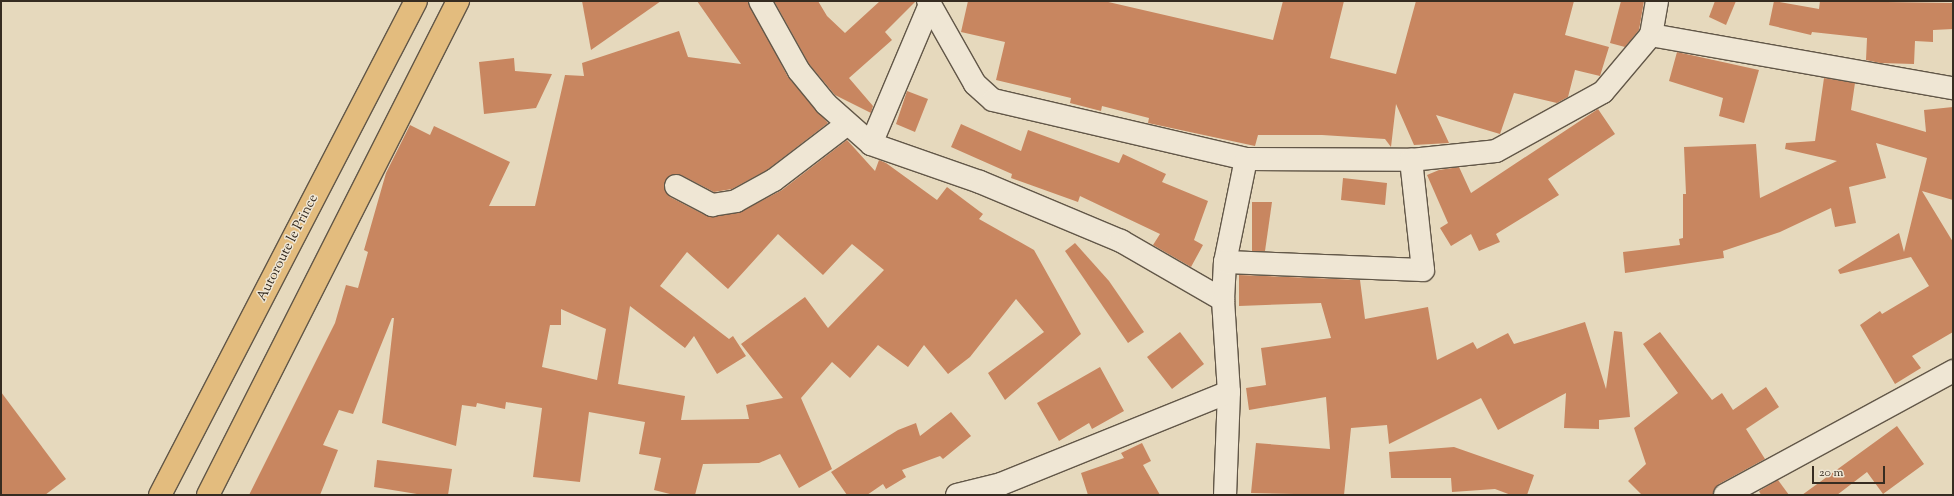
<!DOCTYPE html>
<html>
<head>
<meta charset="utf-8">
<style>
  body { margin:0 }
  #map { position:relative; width:1954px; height:496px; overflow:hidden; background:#e6d9bd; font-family:"Sorts Mill Goudy",serif }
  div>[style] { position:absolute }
  .building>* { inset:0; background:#c88660 }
  .roads { filter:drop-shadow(1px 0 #625748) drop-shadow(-1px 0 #625748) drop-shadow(0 1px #625748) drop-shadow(0 -1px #625748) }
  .minor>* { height:22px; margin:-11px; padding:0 11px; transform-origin:11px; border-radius:11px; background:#efe6d4 }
  .primary>* { height:22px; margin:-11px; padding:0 11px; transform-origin:11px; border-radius:11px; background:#e3bc7e }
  span { translate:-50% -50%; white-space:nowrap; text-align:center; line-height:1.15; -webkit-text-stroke:3px #efe6d4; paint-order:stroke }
  .street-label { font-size:14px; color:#362c21 }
  .frame { position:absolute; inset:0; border:2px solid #362c21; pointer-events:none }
  .scale { position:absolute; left:1812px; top:466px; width:73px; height:18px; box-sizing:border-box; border:2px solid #362c21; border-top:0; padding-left:5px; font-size:12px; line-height:14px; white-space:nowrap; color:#362c21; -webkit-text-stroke:3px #efe6d4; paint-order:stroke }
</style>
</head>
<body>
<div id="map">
  <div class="building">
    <i style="clip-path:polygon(582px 1px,661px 1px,591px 50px)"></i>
    <i style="clip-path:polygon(evenodd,697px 1px,748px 1px,788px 77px,828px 123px,767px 170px,732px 189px,714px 192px,681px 175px,670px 175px,664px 186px,670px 197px,707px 216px,738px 213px,782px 190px,847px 140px,875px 171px,879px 160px,886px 163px,937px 200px,947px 187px,983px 214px,979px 219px,1034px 250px,1081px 334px,1005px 400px,988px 373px,1044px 332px,1016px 299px,970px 357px,948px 374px,924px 345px,908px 367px,878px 345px,850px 378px,832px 362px,801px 398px,832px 469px,799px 488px,780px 454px,759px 463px,703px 464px,695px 495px,674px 495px,654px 490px,661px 458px,639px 454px,645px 422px,589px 412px,580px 482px,533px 477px,542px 408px,506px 402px,505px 409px,477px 403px,476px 407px,462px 405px,456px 446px,382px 423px,394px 318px,392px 318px,353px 414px,339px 410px,323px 445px,338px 450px,320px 495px,249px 495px,335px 323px,346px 285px,358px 288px,368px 252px,364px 250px,386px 173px,410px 125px,430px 135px,434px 126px,510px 162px,489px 206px,535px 206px,565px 75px,584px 76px,582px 63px,679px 31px,688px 57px,741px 64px,697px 1px,778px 234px,823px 275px,852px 244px,884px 270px,828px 328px,805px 297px,741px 344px,783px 398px,746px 405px,749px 419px,681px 420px,685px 396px,618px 384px,630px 306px,685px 348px,694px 336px,717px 374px,746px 356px,733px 336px,729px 339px,660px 286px,687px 252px,728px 289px,778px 234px,697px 1px,561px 309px,606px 329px,597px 380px,542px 367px,550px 325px,561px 325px,561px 309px)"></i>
    <i style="clip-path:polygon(774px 1px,818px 1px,827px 16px,845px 33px,880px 1px,916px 1px,885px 32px,892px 40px,849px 78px,873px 106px,871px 113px,835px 95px,809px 64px)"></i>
    <i style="clip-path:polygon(968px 1px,1104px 1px,1273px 40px,1283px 1px,1344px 1px,1330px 58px,1396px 74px,1416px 1px,1574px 1px,1565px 35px,1609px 47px,1600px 76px,1575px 70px,1568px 97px,1557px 103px,1514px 93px,1500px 134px,1436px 115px,1449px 143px,1414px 145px,1396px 104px,1391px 147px,1385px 139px,1322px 135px,1258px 135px,1255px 146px,1148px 123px,1149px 118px,1102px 106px,1101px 111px,1070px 103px,1071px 98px,996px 80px,1005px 42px,961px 32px)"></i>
    <i style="clip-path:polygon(1621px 1px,1644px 1px,1639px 30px,1625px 47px,1610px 43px)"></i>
    <i style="clip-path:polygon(1715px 1px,1736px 1px,1726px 25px,1709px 17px)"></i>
    <i style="clip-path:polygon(1774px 1px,1819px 9px,1820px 1px,1953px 3px,1953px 29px,1933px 30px,1933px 42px,1915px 41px,1914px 64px,1880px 63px,1866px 60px,1867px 38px,1812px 32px,1811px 35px,1769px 25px)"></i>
    <i style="clip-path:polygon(1677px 52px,1759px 70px,1744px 123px,1719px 116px,1723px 98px,1669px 81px)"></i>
    <i style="clip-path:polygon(514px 58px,515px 71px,552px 74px,536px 108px,484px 114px,479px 62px)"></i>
    <i style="clip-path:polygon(1824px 78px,1855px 83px,1851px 110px,1926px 132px,1924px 110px,1953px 107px,1953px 200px,1922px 191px,1953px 242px,1953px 332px,1912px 356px,1921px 368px,1895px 384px,1860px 325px,1880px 311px,1882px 314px,1929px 286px,1911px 257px,1840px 274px,1838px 270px,1899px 233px,1904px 252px,1927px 158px,1876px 143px,1886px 178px,1849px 187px,1856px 223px,1835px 227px,1831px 208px,1780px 232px,1723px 251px,1724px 258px,1625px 273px,1623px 252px,1680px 245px,1679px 239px,1683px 238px,1683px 194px,1686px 194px,1684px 147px,1756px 144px,1760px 198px,1837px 161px,1785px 149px,1786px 143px,1815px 141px)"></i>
    <i style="clip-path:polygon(907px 91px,928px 99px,915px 132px,896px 124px)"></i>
    <i style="clip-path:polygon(1598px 109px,1615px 134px,1548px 179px,1559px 195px,1496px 234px,1500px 242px,1479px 251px,1471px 234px,1451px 246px,1440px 228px,1448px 223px,1427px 175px,1439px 170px,1459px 167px,1471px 193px)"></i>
    <i style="clip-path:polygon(961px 124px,1021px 151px,1028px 130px,1119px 163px,1123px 154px,1166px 174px,1162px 182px,1208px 201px,1194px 240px,1203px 245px,1191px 267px,1153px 245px,1160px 234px,1080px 196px,1078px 202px,1011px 178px,1012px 174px,951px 147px)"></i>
    <i style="clip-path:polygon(1343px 178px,1387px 183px,1385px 205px,1341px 200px)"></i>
    <i style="clip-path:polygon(1252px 202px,1272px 202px,1265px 251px,1252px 251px)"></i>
    <i style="clip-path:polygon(1075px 243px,1109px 281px,1144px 332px,1128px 343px,1065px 251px)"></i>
    <i style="clip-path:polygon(1239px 275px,1360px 280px,1365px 319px,1428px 307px,1437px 360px,1473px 342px,1477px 349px,1508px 333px,1514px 344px,1585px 322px,1606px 389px,1614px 331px,1622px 332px,1630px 417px,1599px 420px,1599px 429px,1564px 428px,1566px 393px,1498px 430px,1481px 398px,1389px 444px,1387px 425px,1351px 428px,1344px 495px,1251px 493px,1256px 443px,1330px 449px,1326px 397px,1249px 410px,1246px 388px,1266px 385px,1261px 348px,1331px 338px,1321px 303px,1239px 306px)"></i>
    <i style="clip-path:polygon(1180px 332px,1204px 364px,1172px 389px,1147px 357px)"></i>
    <i style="clip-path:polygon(1660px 332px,1712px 400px,1722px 393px,1733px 410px,1766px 387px,1779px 407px,1746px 429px,1765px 459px,1719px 484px,1713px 495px,1642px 495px,1628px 481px,1646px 464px,1634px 428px,1678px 393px,1643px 344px)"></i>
    <i style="clip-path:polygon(1100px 367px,1124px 411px,1092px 429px,1089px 423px,1059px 441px,1037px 403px)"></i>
    <i style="clip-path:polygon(1px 392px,66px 479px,45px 495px,1px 495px)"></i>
    <i style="clip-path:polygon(951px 412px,971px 436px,943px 459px,940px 456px,902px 470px,906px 477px,886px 489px,883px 484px,867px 495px,847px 495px,831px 472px,898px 430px,916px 423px,920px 436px)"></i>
    <i style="clip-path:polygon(1897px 426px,1924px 464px,1883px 494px,1867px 472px,1837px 495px,1802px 495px)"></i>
    <i style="clip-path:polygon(1142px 443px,1151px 461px,1143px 465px,1160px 495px,1088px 495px,1081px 473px,1124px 458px,1121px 453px)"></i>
    <i style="clip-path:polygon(1454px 447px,1534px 475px,1527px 495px,1511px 495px,1495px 489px,1452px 492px,1451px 478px,1391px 478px,1389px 452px)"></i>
    <i style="clip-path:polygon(377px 460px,452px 469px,448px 495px,423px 495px,374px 487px)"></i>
    <i style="clip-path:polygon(1778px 480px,1789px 495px,1761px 495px,1759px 491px)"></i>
  </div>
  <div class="roads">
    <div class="minor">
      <i style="left:760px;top:1px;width:80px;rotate:60.9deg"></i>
      <i style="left:799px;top:71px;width:43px;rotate:50.7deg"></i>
      <i style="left:826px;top:104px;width:60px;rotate:41.6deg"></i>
      <i style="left:871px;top:144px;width:115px;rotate:19.2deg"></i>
      <i style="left:980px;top:182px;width:153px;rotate:22.7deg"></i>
      <i style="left:1121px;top:241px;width:118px;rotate:30deg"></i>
      <i style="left:928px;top:1px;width:95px;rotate:60.5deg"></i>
      <i style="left:975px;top:84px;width:24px;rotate:42deg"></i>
      <i style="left:993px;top:100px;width:260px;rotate:13.1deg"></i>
      <i style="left:1246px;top:159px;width:105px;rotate:101.5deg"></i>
      <i style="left:1225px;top:262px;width:38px;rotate:93deg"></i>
      <i style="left:1223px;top:300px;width:92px;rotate:86.3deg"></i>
      <i style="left:1229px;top:392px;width:103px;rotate:92.2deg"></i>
      <i style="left:1651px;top:35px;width:307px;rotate:10deg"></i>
      <i style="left:871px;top:144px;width:152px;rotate:-67.1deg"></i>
      <i style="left:1246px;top:159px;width:165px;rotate:0.3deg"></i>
      <i style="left:1411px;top:160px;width:85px;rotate:-6deg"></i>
      <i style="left:1496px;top:151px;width:122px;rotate:-28.9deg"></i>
      <i style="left:1603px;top:92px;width:75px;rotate:-49.9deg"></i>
      <i style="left:1651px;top:35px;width:35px;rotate:-80deg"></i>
      <i style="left:676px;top:186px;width:41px;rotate:27.8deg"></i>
      <i style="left:712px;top:205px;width:24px;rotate:-9deg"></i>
      <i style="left:736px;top:201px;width:43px;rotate:-28.9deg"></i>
      <i style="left:774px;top:180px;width:91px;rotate:-37.4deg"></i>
      <i style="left:1225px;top:262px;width:198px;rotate:2.3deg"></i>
      <i style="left:1423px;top:270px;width:111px;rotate:-96.2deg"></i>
      <i style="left:957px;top:495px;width:45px;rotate:-14deg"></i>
      <i style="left:1001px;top:484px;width:246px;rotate:-22deg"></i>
      <i style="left:1725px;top:495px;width:260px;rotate:-28.5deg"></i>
    </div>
    <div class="primary">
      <i style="left:160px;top:495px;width:556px;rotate:-62.61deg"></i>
      <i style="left:208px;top:495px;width:554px;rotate:-63.16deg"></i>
    </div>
  </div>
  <div class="street-label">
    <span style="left:288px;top:248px;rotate:-63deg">Autoroute le Prince</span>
  </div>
  <div class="frame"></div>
  <div class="scale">20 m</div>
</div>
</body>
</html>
